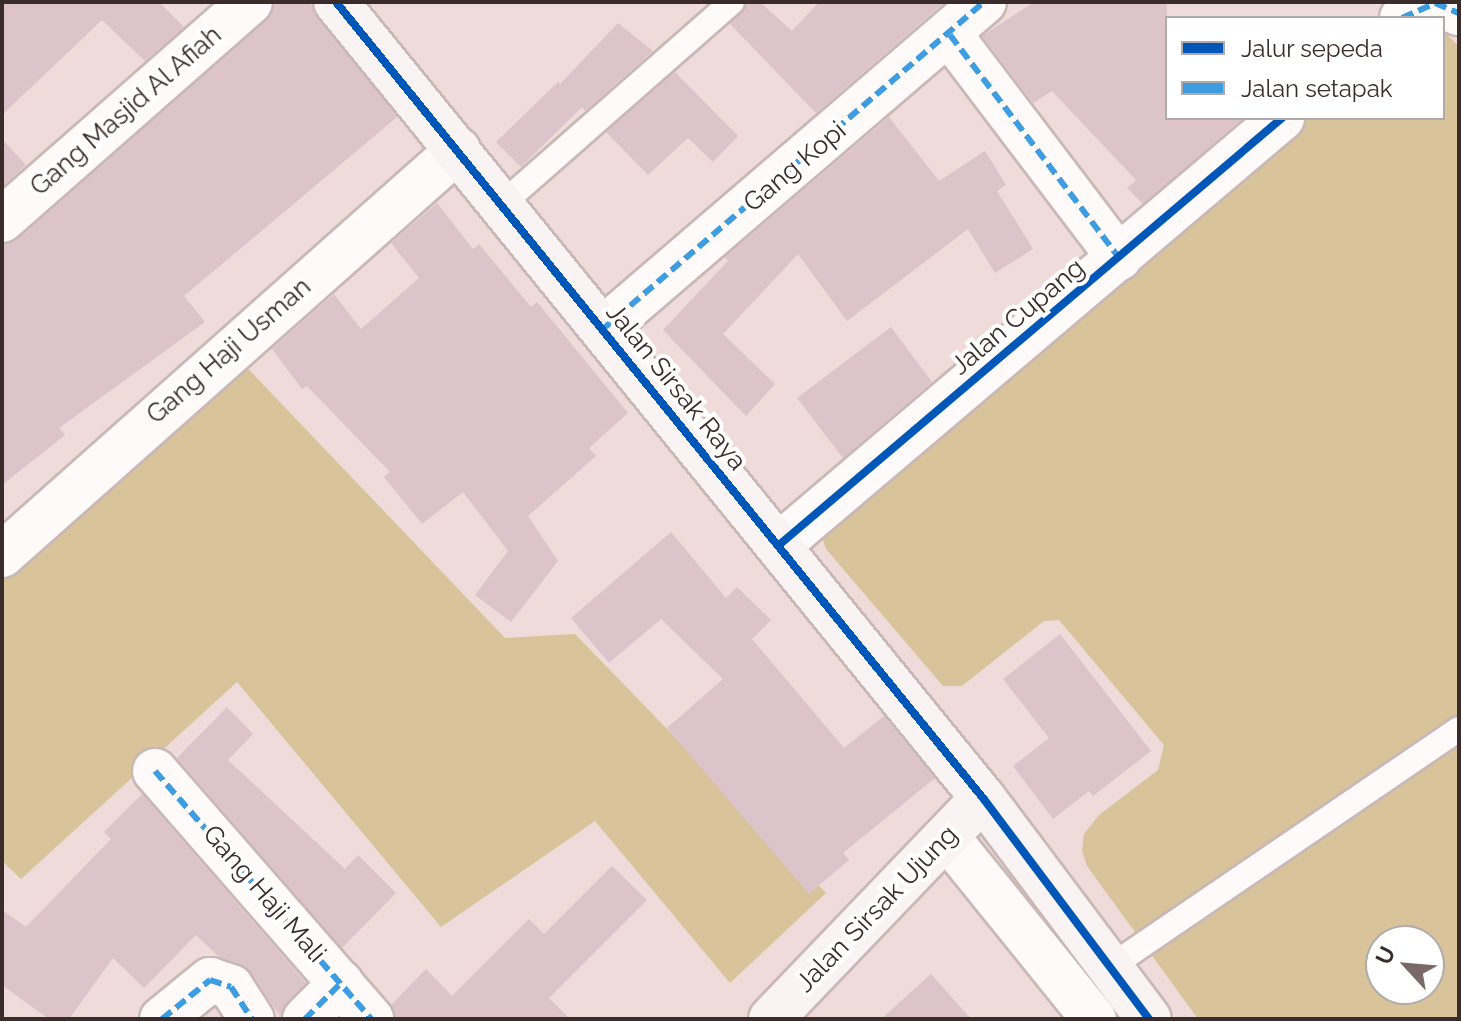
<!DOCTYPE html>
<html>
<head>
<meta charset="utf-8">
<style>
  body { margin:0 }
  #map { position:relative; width:1461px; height:1021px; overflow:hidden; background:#efdbd9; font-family:Raleway,sans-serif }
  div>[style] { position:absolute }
  .green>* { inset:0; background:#d9c39a }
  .building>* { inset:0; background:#dcc4ca }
  .roads { filter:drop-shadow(2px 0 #c8b8b6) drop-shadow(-2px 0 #c8b8b6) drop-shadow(0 2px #c8b8b6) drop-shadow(0 -2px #c8b8b6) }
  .lane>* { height:24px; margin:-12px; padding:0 12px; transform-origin:12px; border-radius:12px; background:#fdfaf9 }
  .street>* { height:44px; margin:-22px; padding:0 22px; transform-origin:22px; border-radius:22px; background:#fdfaf9 }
  .secondary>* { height:44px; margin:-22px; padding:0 22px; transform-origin:22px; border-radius:22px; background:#f9f4f3 }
  .quiet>* { height:6px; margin-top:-3px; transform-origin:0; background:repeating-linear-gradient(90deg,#3e9ce1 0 12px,transparent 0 18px) }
  .cycleway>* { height:8px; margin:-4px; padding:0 4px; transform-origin:4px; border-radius:4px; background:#0057b8 }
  span { translate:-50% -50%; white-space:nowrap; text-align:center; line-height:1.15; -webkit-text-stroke:8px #fff; paint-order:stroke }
  .street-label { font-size:26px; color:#3a2c2a }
  .frame { position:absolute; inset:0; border:4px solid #3a2c2a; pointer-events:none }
  .legend { position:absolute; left:1165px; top:16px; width:280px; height:104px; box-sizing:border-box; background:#fff; border:2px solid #b0abaa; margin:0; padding:10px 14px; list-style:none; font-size:24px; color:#3a2c2a }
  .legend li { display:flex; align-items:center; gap:16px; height:40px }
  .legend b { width:40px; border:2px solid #b0abaa }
  .north { position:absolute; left:1365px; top:925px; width:80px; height:80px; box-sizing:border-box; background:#fff; border:2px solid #b0abaa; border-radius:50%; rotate:296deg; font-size:22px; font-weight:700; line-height:32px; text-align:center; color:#3a2c2a }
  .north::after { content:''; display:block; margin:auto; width:28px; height:36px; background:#796967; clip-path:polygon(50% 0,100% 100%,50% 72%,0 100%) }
</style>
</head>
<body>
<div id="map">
  <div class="green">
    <i style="clip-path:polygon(evenodd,1443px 30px,1459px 47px,1459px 1019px,1198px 1019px,1087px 866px,1082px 851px,1084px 834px,1099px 815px,1158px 770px,1164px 745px,1059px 620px,1044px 621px,962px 686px,943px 686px,826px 549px,820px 531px,1302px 118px,1443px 118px,1443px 30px,1381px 941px,1429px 941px,1429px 989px,1381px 989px,1381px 941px)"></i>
    <i style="clip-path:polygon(235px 355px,505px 638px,575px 634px,826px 893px,730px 983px,595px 821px,441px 927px,237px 682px,21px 879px,2px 861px,2px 565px)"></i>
  </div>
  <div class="building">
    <i style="clip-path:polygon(2px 2px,159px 2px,184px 27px,145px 61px,102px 20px,2px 115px)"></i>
    <i style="clip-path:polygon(274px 2px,309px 2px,397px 117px,184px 296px,205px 322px,59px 428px,65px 435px,2px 485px,2px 244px,18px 239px,266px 21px)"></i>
    <i style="clip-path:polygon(747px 2px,760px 2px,792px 31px,819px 2px,945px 2px,816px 113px,730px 24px)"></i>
    <i style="clip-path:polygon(1034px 2px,1167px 2px,1167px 118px,1243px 118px,1143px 204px,1127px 188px,1136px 180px,1052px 91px,1033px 103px,982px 36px)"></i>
    <i style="clip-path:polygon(618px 23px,653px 51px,585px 111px,582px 107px,521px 167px,496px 142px,558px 82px,569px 94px,560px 84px)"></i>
    <i style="clip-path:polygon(675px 72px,738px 136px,713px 162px,688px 138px,648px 175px,606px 132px)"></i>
    <i style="clip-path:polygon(889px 117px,939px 181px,985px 151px,1006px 185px,997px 191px,1033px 249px,995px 273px,968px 229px,847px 321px,798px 254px,723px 334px,775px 384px,746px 416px,663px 330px,728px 261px,725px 257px)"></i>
    <i style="clip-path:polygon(2px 139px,26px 165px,2px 187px)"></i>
    <i style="clip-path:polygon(437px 203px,473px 249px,479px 244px,531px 307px,537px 302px,628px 413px,589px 448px,596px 456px,528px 516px,558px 561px,511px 622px,475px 595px,508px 551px,463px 492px,422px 524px,384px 477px,390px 472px,307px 386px,302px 389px,272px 349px,334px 294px,361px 329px,419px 278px,391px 243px)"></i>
    <i style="clip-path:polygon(891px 327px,932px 382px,843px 458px,797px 398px)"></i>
    <i style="clip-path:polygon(671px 532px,726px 598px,737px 587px,771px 620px,752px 639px,844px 748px,884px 716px,935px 778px,843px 853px,849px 860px,809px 894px,667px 728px,723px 679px,661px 619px,609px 663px,571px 618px)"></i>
    <i style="clip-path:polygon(1060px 634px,1151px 751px,1093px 796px,1089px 791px,1053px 819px,1013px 766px,1049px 738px,1003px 679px)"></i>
    <i style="clip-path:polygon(227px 707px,253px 734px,228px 760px,345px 869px,358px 855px,396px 893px,342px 948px,177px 758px)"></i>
    <i style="clip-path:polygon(142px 794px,306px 983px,287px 1002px,281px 1017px,251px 973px,219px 957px,196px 935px,144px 988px,113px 958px,69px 1019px,49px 1019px,2px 985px,2px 910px,26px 927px,111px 839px,104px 832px)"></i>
    <i style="clip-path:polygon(612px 866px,647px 900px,549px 998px,570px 1019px,395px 1019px,391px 1005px,426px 969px,452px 996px,529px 919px,544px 934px)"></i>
    <i style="clip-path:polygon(931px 974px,971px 1019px,881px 1019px)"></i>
  </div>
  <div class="roads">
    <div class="lane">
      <i style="left:502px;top:204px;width:306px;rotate:-41.3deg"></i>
      <i style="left:1110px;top:967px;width:422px;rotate:-34.3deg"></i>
    </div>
    <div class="street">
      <i style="left:1402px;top:18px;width:36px;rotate:-24deg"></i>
      <i style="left:1435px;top:3px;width:26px;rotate:23deg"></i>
      <i style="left:950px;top:35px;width:280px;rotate:52.8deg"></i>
      <i style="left:2px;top:220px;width:330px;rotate:-41.3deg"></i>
      <i style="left:603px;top:329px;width:502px;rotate:-40.64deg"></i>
      <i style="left:779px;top:545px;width:660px;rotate:-40.33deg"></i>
      <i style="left:2px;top:555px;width:610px;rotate:-41.61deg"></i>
      <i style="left:155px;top:771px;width:329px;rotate:48.9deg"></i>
      <i style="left:947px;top:837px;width:234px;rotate:51.1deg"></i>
      <i style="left:162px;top:1019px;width:62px;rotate:-39.1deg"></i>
      <i style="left:210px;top:980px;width:22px;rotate:18deg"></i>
      <i style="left:231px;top:987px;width:38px;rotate:57deg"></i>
      <i style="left:305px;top:1019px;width:51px;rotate:-45deg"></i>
    </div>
    <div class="secondary">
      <i style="left:336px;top:2px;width:1026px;rotate:50.9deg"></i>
      <i style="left:983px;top:798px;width:276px;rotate:53.1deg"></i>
      <i style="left:771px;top:1019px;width:306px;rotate:-46.2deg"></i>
    </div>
  </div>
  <div class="quiet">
    <i style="left:1402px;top:18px;width:36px;rotate:-24deg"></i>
    <i style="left:1435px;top:3px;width:26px;rotate:23deg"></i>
    <i style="left:950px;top:35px;width:280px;rotate:52.8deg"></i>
    <i style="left:603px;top:329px;width:502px;rotate:-40.64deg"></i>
    <i style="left:155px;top:771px;width:329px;rotate:48.9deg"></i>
    <i style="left:162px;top:1019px;width:62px;rotate:-39.1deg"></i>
    <i style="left:210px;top:980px;width:22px;rotate:18deg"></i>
    <i style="left:231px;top:987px;width:38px;rotate:57deg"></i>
    <i style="left:305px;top:1019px;width:51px;rotate:-45deg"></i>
  </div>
  <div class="cycleway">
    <i style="left:336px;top:2px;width:1026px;rotate:50.9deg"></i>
    <i style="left:983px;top:798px;width:276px;rotate:53.1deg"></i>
    <i style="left:779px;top:545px;width:660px;rotate:-40.33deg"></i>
  </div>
  <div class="street-label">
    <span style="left:126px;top:111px;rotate:-41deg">Gang Masjid Al Afiah</span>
    <span style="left:795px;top:167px;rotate:-40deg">Gang Kopi</span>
    <span style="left:1018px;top:317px;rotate:-40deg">Jalan Cupang</span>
    <span style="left:229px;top:351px;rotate:-41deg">Gang Haji Usman</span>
    <span style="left:676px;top:387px;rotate:51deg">Jalan Sirsak Raya</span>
    <span style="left:264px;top:894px;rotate:49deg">Gang Haji Mali</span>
    <span style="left:877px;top:909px;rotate:-46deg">Jalan Sirsak Ujung</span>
  </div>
  <div class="frame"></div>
  <ul class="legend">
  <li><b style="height:10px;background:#0057b8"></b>Jalur sepeda</li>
  <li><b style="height:10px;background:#3e9ce1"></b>Jalan setapak</li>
  </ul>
  <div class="north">U</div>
</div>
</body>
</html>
